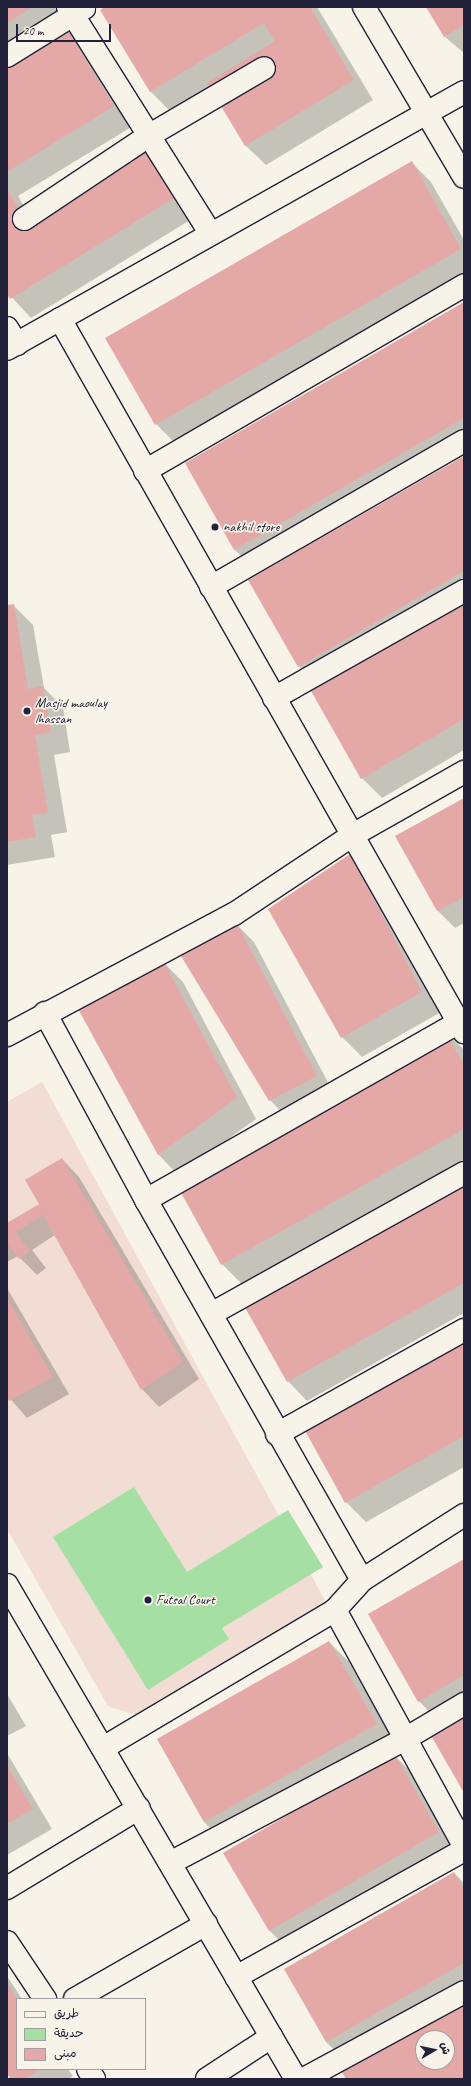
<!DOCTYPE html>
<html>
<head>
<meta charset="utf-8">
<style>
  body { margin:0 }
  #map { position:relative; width:471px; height:2086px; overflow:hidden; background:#f7f3e8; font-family:Caveat,"Playpen Sans Arabic",sans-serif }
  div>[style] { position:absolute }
  .built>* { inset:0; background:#f1ddd4 }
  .green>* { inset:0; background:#a6dfa3 }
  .shadow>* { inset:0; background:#0003 }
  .building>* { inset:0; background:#e4a9a6 }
  .roads { filter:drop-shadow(1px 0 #22223b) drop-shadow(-1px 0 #22223b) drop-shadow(0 1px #22223b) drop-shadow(0 -1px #22223b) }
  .street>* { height:22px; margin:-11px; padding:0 11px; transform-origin:11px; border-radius:11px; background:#f7f3e8 }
  .secondary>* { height:22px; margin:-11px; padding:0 11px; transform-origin:11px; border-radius:11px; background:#f7f3e8 }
  .dots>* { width:11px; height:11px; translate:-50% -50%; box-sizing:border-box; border:2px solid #f7f3e8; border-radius:50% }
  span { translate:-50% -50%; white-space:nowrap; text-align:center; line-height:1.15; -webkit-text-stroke:3.5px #f7f3e8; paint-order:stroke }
  .poi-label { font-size:14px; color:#22223b }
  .left { translate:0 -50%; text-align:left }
  .frame { position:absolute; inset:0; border:8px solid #22223b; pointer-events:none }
  .legend { position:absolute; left:16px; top:1998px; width:130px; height:72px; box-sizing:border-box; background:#f7f3e8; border:1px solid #a29fa3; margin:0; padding:5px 7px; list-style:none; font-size:12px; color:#22223b }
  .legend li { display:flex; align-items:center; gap:8px; height:20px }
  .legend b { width:20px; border:1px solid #a29fa3 }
  .north { position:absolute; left:415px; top:2030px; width:40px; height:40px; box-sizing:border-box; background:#f7f3e8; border:1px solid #a29fa3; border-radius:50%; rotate:81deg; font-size:11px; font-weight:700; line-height:16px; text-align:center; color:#22223b }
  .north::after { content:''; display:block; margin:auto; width:14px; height:18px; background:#22223b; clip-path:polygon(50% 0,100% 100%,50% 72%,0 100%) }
  .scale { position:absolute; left:16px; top:24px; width:95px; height:18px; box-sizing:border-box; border:2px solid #22223b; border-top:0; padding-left:5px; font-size:12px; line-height:14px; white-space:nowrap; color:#22223b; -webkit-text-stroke:3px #f7f3e8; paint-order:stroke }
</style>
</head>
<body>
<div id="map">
  <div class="built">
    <i style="clip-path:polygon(42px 1082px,327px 1604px,138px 1716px,108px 1706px,7px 1529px,7px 1102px)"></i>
  </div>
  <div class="green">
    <i style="clip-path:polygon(134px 1487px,187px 1572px,288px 1510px,323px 1567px,222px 1628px,229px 1639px,148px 1690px,53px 1537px)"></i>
  </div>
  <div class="shadow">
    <i style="clip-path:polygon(7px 7px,60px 7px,67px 17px,7px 55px)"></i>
    <i style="clip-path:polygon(107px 7px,317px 7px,373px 100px,266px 165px,246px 146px,211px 87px,170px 111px,150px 91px)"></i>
    <i style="clip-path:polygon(427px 7px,464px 7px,464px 53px,445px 37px)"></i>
    <i style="clip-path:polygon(67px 30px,86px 50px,133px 126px,18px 196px,25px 208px,139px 138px,195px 217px,31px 318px,7px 292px,7px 67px)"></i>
    <i style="clip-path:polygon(412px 163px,431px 182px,464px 240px,464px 278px,176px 444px,156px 424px)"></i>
    <i style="clip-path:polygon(464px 303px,464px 449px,255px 569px,235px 550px,186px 464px)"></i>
    <i style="clip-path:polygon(464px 457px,464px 750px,382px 798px,362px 778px,320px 687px,299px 666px)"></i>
    <i style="clip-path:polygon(13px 605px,33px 625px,44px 688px,63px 707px,70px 752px,54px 755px,67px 832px,51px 835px,55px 857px,7px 865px,7px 606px)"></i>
    <i style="clip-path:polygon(464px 799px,464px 923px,455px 928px,438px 911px,397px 837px)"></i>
    <i style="clip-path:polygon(350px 855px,370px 875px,441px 1012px,362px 1057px,342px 1037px)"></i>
    <i style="clip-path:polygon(237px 925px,254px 942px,333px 1092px,444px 1030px,464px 1050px,464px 1160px,242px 1284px,222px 1264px,175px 1180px,287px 1118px,270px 1100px)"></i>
    <i style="clip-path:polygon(163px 962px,183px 982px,256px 1119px,178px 1175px,159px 1155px,78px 1007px)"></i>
    <i style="clip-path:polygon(62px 1159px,79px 1177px,199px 1379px,159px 1407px,142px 1389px,55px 1235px,32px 1250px,46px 1268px,37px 1275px,18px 1256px,7px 1262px,7px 1224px,41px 1204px)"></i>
    <i style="clip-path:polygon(464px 1172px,464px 1313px,307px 1401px,288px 1381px)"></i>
    <i style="clip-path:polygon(7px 1288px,69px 1394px,27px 1418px,7px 1395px)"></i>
    <i style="clip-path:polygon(464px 1326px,464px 1467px,366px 1522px,346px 1502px)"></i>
    <i style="clip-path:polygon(464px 1560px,464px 1706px,438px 1721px,419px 1701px)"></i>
    <i style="clip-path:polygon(329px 1642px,349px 1662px,396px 1744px,224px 1842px,204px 1822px,158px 1740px)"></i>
    <i style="clip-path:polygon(7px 1694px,26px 1726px,7px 1736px)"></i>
    <i style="clip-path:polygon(7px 1753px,52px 1829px,7px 1855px)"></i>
    <i style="clip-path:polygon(394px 1755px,413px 1774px,458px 1852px,289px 1950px,270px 1931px,225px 1853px)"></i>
    <i style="clip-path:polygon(454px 1873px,464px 1883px,464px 1994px,346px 2061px,326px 2042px)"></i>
    <i style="clip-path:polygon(7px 1976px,22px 1999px,17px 1999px,17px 2069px,68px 2069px,73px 2076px,68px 2079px,12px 2079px,7px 2072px)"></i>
  </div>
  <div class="building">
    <i style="clip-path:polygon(7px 7px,32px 7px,7px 23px)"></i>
    <i style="clip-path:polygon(105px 7px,310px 7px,354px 80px,245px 146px,207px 83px,275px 41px,264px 23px,150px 92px,100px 10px)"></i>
    <i style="clip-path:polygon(426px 7px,464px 7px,464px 25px,444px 37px)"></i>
    <i style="clip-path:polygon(67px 29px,114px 106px,7px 172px,7px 66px)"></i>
    <i style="clip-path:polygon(139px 136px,176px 197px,10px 299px,7px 294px,7px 189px,20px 210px)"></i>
    <i style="clip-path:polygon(412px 161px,461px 249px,155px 425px,105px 338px)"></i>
    <i style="clip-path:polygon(464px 302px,464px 418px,234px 550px,185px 463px)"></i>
    <i style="clip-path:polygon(464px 456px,464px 571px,298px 667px,248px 580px)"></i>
    <i style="clip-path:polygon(464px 603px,464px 719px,361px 779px,311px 691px)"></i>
    <i style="clip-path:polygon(14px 604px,28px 689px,43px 686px,51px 732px,35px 735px,48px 813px,32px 815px,36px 837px,7px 842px,7px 605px)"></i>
    <i style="clip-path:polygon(464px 798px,464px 897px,437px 911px,395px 836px)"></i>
    <i style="clip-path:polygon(350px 854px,422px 992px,341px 1038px,268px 909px)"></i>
    <i style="clip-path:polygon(237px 924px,317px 1076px,269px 1101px,181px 956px)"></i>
    <i style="clip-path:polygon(163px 961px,237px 1098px,158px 1155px,77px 1007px)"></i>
    <i style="clip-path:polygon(444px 1029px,464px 1065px,464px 1129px,221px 1265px,174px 1180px)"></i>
    <i style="clip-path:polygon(62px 1158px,183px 1362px,141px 1390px,43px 1215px,16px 1232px,30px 1251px,19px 1259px,7px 1243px,7px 1223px,39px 1204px,25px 1180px)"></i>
    <i style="clip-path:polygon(464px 1171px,464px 1283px,287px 1382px,239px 1297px)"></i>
    <i style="clip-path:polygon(7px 1298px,53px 1377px,9px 1401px,7px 1397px)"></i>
    <i style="clip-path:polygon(464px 1325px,464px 1436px,345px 1503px,298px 1418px)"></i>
    <i style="clip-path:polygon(464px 1559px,464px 1675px,418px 1702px,368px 1614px)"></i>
    <i style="clip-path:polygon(329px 1641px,377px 1724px,204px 1822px,157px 1739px)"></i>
    <i style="clip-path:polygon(464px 1712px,464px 1793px,429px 1732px)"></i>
    <i style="clip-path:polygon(394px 1753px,439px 1832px,269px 1931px,223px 1853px)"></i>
    <i style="clip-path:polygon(7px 1765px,33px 1809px,7px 1824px)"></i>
    <i style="clip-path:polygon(454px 1872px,464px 1889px,464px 1963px,326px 2042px,284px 1969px)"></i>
    <i style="clip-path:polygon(7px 1983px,17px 1999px,17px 2069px,40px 2069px,25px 2079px,11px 2079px,7px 2074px)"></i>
    <i style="clip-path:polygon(evenodd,464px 2002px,464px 2079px,346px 2079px,341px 2071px,464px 2002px,423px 2038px,447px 2038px,447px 2062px,423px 2062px,423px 2038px)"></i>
  </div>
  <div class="roads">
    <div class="street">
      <i style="left:68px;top:7px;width:268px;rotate:57.8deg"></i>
      <i style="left:364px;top:7px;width:197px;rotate:59.5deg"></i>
      <i style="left:7px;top:56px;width:91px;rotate:-31.9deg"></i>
      <i style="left:24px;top:219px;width:151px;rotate:-33.7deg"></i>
      <i style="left:150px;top:135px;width:132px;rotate:-30.4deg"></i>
      <i style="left:60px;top:319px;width:820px;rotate:60.46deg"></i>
      <i style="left:7px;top:328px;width:19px;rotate:58deg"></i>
      <i style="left:145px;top:471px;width:369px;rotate:-30.2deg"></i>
      <i style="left:211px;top:587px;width:292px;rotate:-30deg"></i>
      <i style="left:274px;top:698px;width:218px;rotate:-29.4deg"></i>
      <i style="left:45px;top:1013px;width:213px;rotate:61.6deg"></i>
      <i style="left:146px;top:1200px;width:437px;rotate:60.4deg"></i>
      <i style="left:7px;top:1035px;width:257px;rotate:-28.1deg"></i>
      <i style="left:234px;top:914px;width:143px;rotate:-33.6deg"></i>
      <i style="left:353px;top:835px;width:128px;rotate:-29.6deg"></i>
      <i style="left:146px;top:1200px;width:366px;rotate:-29.6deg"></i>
      <i style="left:211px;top:1314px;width:290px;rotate:-29.1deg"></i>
      <i style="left:277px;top:1434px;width:214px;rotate:-29.1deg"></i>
      <i style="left:7px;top:1585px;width:572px;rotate:59.67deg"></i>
      <i style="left:335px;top:1610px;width:269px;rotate:61.3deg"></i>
      <i style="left:103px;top:1748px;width:270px;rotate:-30.7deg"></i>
      <i style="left:335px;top:1610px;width:40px;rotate:-48deg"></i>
      <i style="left:362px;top:1580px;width:121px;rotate:-32.5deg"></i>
      <i style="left:170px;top:1863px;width:266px;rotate:-27.8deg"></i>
      <i style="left:405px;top:1739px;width:69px;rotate:-30.7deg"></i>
      <i style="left:7px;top:1888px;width:154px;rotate:-31.2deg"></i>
      <i style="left:7px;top:1942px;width:69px;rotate:56.3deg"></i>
      <i style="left:236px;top:1977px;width:261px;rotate:-29.1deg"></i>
      <i style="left:75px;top:1999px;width:151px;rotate:-29.8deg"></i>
      <i style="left:88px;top:2069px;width:12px;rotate:59deg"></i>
      <i style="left:207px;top:2079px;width:77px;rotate:-33.3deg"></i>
      <i style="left:304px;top:2079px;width:182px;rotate:-28.5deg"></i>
    </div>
    <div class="secondary">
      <i style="left:7px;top:349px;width:524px;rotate:-29.35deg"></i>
    </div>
  </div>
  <div class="dots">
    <i style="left:215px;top:527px;background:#22223b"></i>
    <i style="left:27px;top:711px;background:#22223b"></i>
    <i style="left:148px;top:1600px;background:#22223b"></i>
  </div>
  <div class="poi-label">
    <span class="left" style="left:223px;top:527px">nakhil store</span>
    <span class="left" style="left:35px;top:711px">Masjid maoulay<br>lhassan</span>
    <span class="left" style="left:156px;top:1600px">Futsal Court</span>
  </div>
  <div class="frame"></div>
  <ul class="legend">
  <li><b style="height:5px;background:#f7f3e8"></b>طريق</li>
  <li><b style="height:11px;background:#a6dfa3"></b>حديقة</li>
  <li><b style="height:11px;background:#e4a9a6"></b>مبنى</li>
  </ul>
  <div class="north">ش</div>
  <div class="scale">20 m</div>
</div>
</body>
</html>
